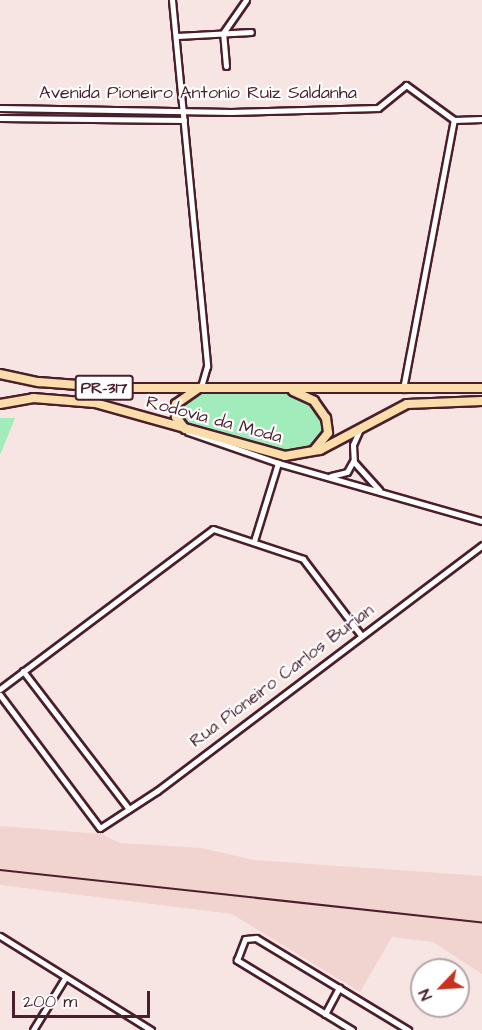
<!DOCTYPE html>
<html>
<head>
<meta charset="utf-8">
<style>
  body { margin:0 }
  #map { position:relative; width:482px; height:1030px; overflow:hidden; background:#f7e5e3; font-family:"Architects Daughter",sans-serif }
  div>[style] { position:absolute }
  .built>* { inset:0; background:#f1d3d0 }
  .green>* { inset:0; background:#a2ebba }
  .roads { filter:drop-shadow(2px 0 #4a1f2b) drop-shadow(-2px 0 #4a1f2b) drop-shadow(0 2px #4a1f2b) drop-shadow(0 -2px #4a1f2b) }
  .minor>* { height:5px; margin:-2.5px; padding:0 2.5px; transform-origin:2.5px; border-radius:2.5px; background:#fff }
  .highway>* { height:8px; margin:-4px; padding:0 4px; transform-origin:4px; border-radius:4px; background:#faddab }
  .rail>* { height:1.5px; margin:-0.75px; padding:0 0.75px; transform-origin:0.75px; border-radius:0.75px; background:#4a1f2b }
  span { translate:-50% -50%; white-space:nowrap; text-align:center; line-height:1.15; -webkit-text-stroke:4.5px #fff; paint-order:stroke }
  .shield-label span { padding:2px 4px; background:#fff; border:2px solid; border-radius:4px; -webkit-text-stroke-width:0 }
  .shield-label { font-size:16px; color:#4a1f2b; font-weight:700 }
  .street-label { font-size:18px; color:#4a1f2b }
  .north { position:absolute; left:410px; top:958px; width:60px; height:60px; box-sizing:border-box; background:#fff; border:2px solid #b7a5aa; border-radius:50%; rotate:245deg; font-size:16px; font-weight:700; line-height:24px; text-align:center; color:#4a1f2b }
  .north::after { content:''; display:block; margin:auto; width:21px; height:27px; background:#c8321e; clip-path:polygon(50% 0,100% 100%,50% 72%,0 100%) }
  .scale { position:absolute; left:12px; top:991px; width:138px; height:27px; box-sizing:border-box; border:3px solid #4a1f2b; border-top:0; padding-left:8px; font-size:18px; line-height:21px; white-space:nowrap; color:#4a1f2b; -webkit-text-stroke:4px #fff; paint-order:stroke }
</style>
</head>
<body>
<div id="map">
  <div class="built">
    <i style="clip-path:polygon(0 826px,101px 834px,120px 843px,201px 848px,254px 860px,482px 876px,482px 974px,433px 942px,392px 937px,360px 992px,232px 914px,0 885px)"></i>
  </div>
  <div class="green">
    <i style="clip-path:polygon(201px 387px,283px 389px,306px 396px,329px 426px,309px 453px,285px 456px,187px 431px,175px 410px)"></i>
    <i style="clip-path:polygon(0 418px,15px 418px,0 455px)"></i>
  </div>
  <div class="roads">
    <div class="minor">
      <i style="left:172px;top:0;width:368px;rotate:84.5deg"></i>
      <i style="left:207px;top:366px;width:22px;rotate:106deg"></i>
      <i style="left:177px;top:36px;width:74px;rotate:-3.1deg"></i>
      <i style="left:226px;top:66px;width:33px;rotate:-95deg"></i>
      <i style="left:223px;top:33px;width:40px;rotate:-55.1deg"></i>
      <i style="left:0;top:108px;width:231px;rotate:1deg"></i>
      <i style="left:231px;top:112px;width:147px;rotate:-1.6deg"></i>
      <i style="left:378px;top:108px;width:36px;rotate:-39deg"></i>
      <i style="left:406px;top:85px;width:59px;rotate:36.1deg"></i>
      <i style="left:454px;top:120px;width:28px;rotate:-2deg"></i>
      <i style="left:0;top:118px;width:184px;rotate:0.6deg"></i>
      <i style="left:403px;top:389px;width:274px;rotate:-79.3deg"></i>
      <i style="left:360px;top:429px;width:17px;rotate:114deg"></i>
      <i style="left:353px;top:445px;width:17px;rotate:87deg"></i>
      <i style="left:354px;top:462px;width:38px;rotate:48deg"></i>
      <i style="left:188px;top:432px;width:95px;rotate:19deg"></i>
      <i style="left:278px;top:463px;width:212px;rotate:15.9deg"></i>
      <i style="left:331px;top:476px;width:16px;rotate:-14deg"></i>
      <i style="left:347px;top:472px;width:13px;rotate:-61deg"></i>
      <i style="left:254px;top:541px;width:82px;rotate:-72.9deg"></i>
      <i style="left:23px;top:671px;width:174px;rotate:52.5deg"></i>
      <i style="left:0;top:689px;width:266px;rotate:-36.9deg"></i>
      <i style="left:213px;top:529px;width:95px;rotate:18.4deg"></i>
      <i style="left:303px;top:559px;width:96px;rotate:52.7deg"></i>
      <i style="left:0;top:695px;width:166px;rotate:53.1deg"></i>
      <i style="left:100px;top:828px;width:68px;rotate:-33deg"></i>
      <i style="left:157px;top:791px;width:408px;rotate:-37.1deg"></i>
      <i style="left:0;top:936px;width:178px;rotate:31.9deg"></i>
      <i style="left:325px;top:1014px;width:30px;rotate:-62deg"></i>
      <i style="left:33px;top:1030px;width:61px;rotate:-58.4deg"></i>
      <i style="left:352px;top:1030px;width:135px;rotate:-148.7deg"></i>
      <i style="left:237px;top:960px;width:22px;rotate:-69deg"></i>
      <i style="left:245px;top:939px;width:11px;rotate:-5deg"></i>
      <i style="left:256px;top:938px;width:178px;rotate:31.2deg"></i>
    </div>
    <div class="highway">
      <i style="left:0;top:374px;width:40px;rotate:12deg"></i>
      <i style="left:39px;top:382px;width:78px;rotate:4.4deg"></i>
      <i style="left:117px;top:388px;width:365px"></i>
      <i style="left:293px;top:391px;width:23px;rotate:25deg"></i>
      <i style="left:314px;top:401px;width:21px;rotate:55deg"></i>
      <i style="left:326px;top:418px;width:15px;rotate:82deg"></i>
      <i style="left:328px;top:433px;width:21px;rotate:129deg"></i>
      <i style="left:0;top:404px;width:34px;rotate:-10deg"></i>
      <i style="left:33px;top:398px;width:62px;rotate:4.6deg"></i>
      <i style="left:95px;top:403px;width:197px;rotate:15.6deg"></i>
      <i style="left:285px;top:456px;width:36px;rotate:-10deg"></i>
      <i style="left:320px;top:450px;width:98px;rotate:-27.9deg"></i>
      <i style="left:407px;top:404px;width:75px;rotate:-2.3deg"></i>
      <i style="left:185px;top:429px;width:15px;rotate:-127deg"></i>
      <i style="left:176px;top:417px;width:13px;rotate:-90deg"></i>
      <i style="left:176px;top:404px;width:28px;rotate:-35deg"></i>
    </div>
  </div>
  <div class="rail">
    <i style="left:0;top:870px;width:485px;rotate:6.2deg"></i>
  </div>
  <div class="shield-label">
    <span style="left:104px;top:388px">PR-317</span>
  </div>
  <div class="street-label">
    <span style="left:198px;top:93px">Avenida Pioneiro Antonio Ruiz Saldanha</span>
    <span style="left:214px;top:420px;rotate:15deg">Rodovia da Moda</span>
    <span style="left:282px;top:676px;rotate:-37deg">Rua Pioneiro Carlos Burian</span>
  </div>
  <div class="north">N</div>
  <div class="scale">200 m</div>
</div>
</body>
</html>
